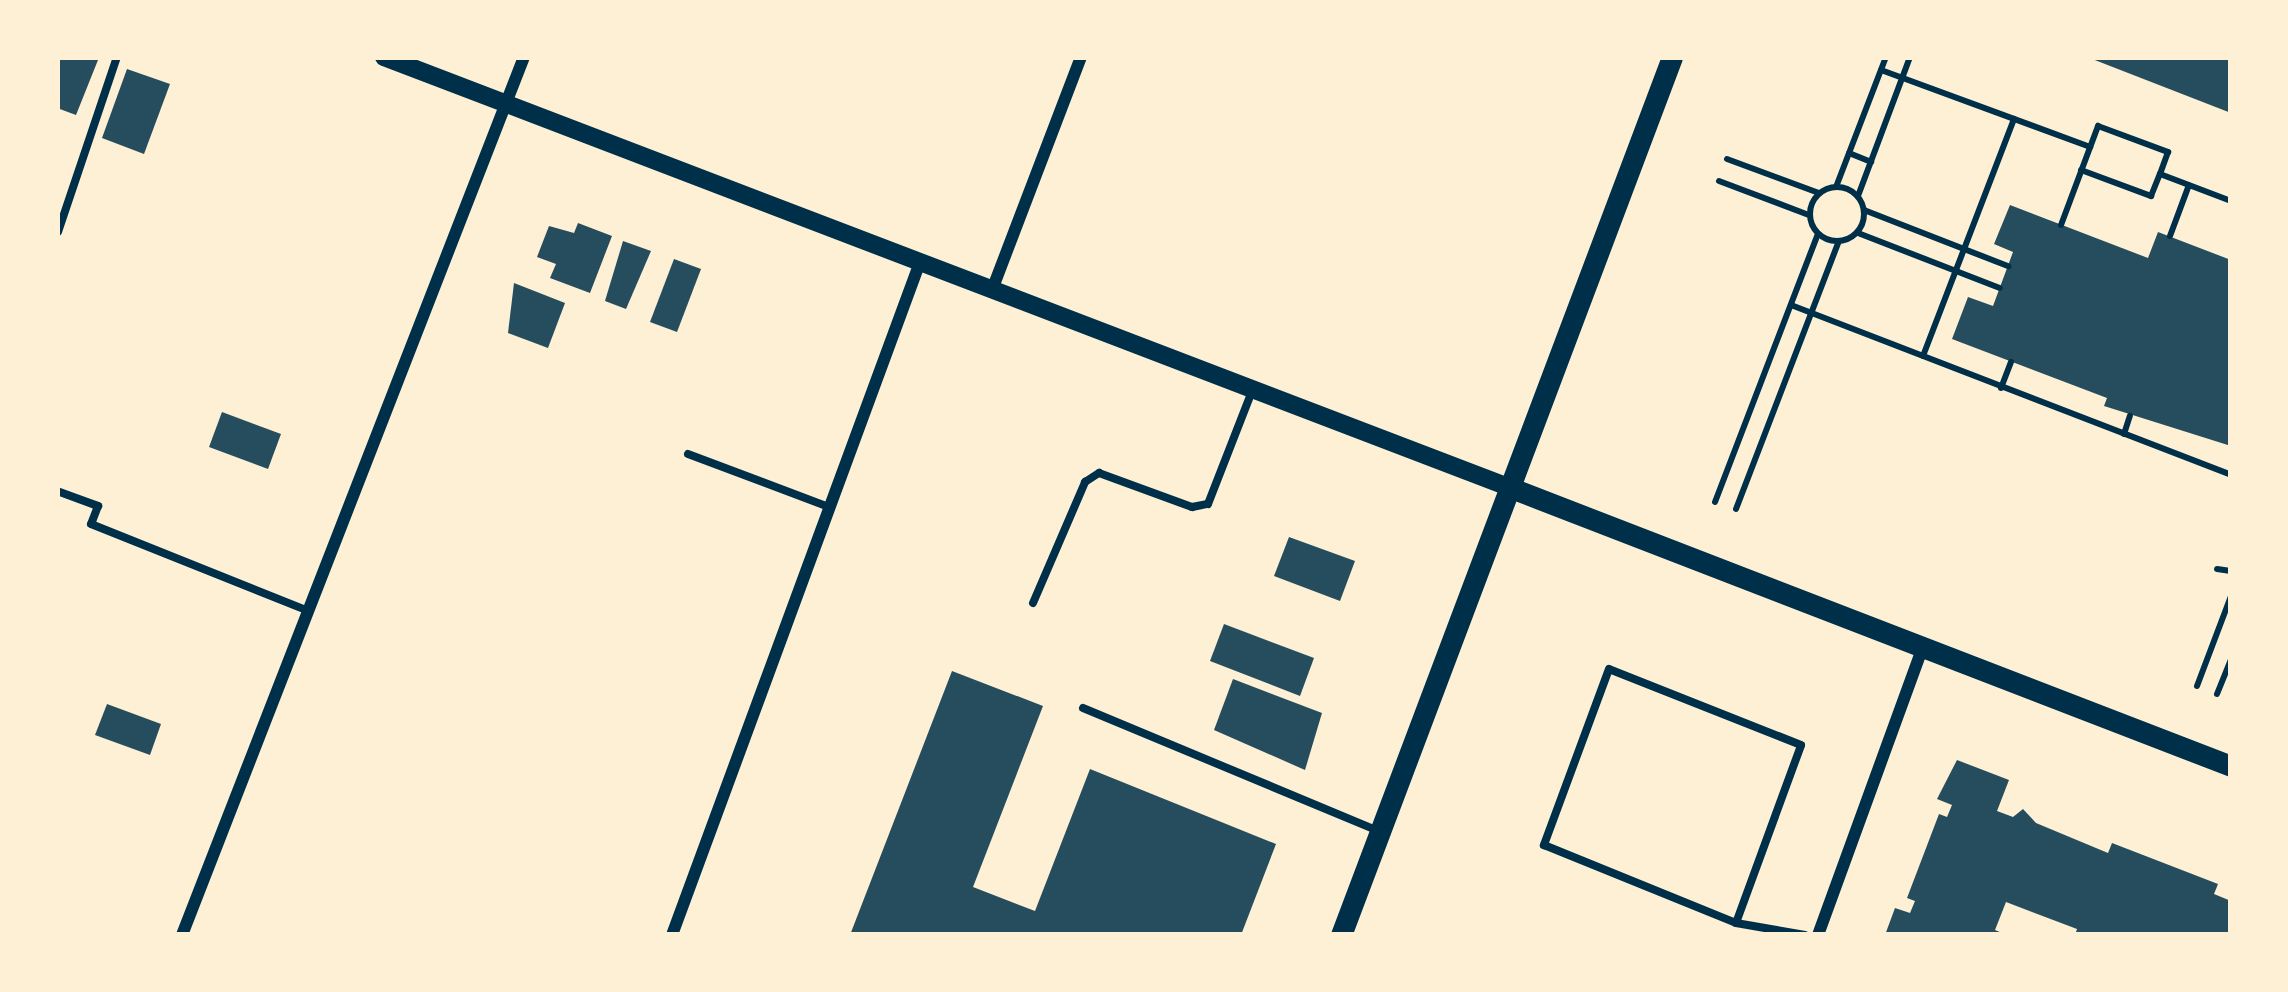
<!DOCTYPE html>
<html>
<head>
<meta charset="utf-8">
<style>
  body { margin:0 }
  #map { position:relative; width:2288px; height:992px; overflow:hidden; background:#fdf0d5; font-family:Commissioner,sans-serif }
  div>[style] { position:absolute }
  .building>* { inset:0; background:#264d5e }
  .path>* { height:6px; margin:-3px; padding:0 3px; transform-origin:3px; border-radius:3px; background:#003049 }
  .path>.ring { margin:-3px; padding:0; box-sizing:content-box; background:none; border:6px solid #003049; border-radius:50% }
  .service>* { height:8px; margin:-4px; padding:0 4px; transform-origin:4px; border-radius:4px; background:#003049 }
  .minor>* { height:12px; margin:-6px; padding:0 6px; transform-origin:6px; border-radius:6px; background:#003049 }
  .tertiary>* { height:18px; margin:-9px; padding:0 9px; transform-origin:9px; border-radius:9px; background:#003049 }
  .secondary>* { height:21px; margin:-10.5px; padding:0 10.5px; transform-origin:10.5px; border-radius:10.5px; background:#003049 }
  .primary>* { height:21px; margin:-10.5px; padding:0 10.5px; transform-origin:10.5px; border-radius:10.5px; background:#003049 }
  span { translate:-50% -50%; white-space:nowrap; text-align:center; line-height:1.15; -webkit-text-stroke:9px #fdf0d5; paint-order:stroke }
  .frame { position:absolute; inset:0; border:60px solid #fdf0d5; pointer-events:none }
</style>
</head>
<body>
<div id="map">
  <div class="building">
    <i style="clip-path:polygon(58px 57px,98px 60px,76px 115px,57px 108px)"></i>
    <i style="clip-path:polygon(2087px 57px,2231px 57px,2231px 113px)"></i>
    <i style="clip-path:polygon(127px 69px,170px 84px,144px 154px,102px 138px)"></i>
    <i style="clip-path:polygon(2010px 205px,2148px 258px,2158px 232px,2231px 260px,2231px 446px,2104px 406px,2107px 398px,1952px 339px,1968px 297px,1993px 306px,2013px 252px,1994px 244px)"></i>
    <i style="clip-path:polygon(578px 223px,612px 236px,590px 293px,550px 278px,556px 264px,537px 257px,549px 226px,574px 233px)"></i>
    <i style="clip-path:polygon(623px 241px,651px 251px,626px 309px,605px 301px)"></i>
    <i style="clip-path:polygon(674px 259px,701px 269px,677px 332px,650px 322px)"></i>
    <i style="clip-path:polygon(514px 283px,565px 303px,548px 348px,508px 333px)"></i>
    <i style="clip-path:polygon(222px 412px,281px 434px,268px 469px,209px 447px)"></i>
    <i style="clip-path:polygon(1289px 537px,1355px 561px,1340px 601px,1274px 576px)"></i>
    <i style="clip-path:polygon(1224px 624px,1314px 658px,1300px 696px,1210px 661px)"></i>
    <i style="clip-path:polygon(952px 671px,1043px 706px,973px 887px,1035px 911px,1090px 769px,1276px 844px,1241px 935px,850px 935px)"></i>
    <i style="clip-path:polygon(1233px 679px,1322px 713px,1305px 770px,1214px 730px)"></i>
    <i style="clip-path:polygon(107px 704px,161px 724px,150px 755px,95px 735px)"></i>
    <i style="clip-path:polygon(1957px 760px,2009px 780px,1997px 811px,2013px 817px,2023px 809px,2036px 823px,2108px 853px,2112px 843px,2218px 884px,2214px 894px,2231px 901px,2231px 935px,2075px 935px,2077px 929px,2006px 902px,1995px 930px,2007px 935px,1885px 935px,1895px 908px,1910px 913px,1915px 901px,1907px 898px,1939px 814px,1947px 817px,1952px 805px,1937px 799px)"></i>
  </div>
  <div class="path">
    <i style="left:1881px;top:70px;width:223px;rotate:20.2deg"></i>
    <i style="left:1849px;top:153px;width:24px;rotate:22deg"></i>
    <i style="left:1727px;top:159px;width:98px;rotate:20.3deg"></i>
    <i style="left:2081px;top:170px;width:75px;rotate:20.4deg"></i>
    <i style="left:2151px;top:196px;width:24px;rotate:-68deg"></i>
    <i style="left:2160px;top:174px;width:76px;rotate:20.8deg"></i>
    <i style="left:1719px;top:181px;width:96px;rotate:20.7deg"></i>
    <i class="ring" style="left:1810px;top:187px;width:48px;height:48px"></i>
    <i style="left:1836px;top:187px;width:139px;rotate:-69deg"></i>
    <i style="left:1858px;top:196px;width:148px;rotate:-69.5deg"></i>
    <i style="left:1864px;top:210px;width:155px;rotate:21.3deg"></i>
    <i style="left:2061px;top:225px;width:106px;rotate:-69.5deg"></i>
    <i style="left:2098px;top:126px;width:75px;rotate:20.4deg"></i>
    <i style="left:2168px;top:152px;width:23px;rotate:110deg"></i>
    <i style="left:1858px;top:233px;width:152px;rotate:21.2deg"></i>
    <i style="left:2170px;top:236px;width:54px;rotate:-69.6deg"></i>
    <i style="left:1791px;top:305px;width:472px;rotate:21.1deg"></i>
    <i style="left:1923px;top:356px;width:254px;rotate:-69deg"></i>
    <i style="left:2001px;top:388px;width:28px;rotate:-69deg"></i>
    <i style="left:2124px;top:434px;width:19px;rotate:-72deg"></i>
    <i style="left:1715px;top:502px;width:287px;rotate:-69deg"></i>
    <i style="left:1736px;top:509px;width:287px;rotate:-69deg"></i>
    <i style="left:2217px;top:569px;width:14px;rotate:8deg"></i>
    <i style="left:2197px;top:686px;width:96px;rotate:-69.3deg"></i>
    <i style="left:2217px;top:694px;width:38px;rotate:-68deg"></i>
  </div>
  <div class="service">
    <i style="left:58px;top:232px;width:185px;rotate:-71.4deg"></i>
    <i style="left:688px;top:454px;width:151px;rotate:20.6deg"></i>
    <i style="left:57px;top:491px;width:44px;rotate:20.1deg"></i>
    <i style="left:98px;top:506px;width:19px;rotate:111deg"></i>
    <i style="left:91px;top:524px;width:234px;rotate:21.8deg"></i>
    <i style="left:1033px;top:603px;width:132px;rotate:-66.7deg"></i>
    <i style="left:1085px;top:482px;width:17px;rotate:-33deg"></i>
    <i style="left:1099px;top:473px;width:99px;rotate:20.1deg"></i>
    <i style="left:1192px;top:507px;width:16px;rotate:-11deg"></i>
    <i style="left:1208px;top:504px;width:121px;rotate:-68.7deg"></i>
    <i style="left:1083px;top:708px;width:321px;rotate:22.6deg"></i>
    <i style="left:1736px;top:923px;width:189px;rotate:-69.9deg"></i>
    <i style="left:1801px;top:745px;width:206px;rotate:-158.4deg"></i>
    <i style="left:1609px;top:669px;width:188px;rotate:110.3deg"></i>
    <i style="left:1544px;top:845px;width:207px;rotate:22.1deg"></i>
    <i style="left:1736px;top:923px;width:70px;rotate:9.9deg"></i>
  </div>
  <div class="minor">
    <i style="left:992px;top:290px;width:249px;rotate:-69.1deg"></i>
    <i style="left:182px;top:935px;width:942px;rotate:-68.72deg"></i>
    <i style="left:672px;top:935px;width:717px;rotate:-69.77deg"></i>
    <i style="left:1818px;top:935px;width:304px;rotate:-70deg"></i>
  </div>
  <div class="tertiary">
    <i style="left:384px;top:57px;width:1207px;rotate:20.93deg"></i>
  </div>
  <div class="secondary">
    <i style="left:1511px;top:488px;width:772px;rotate:21.11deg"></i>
  </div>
  <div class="primary">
    <i style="left:1341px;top:935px;width:938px;rotate:-69.34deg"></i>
  </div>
  <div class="frame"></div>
</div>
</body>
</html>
